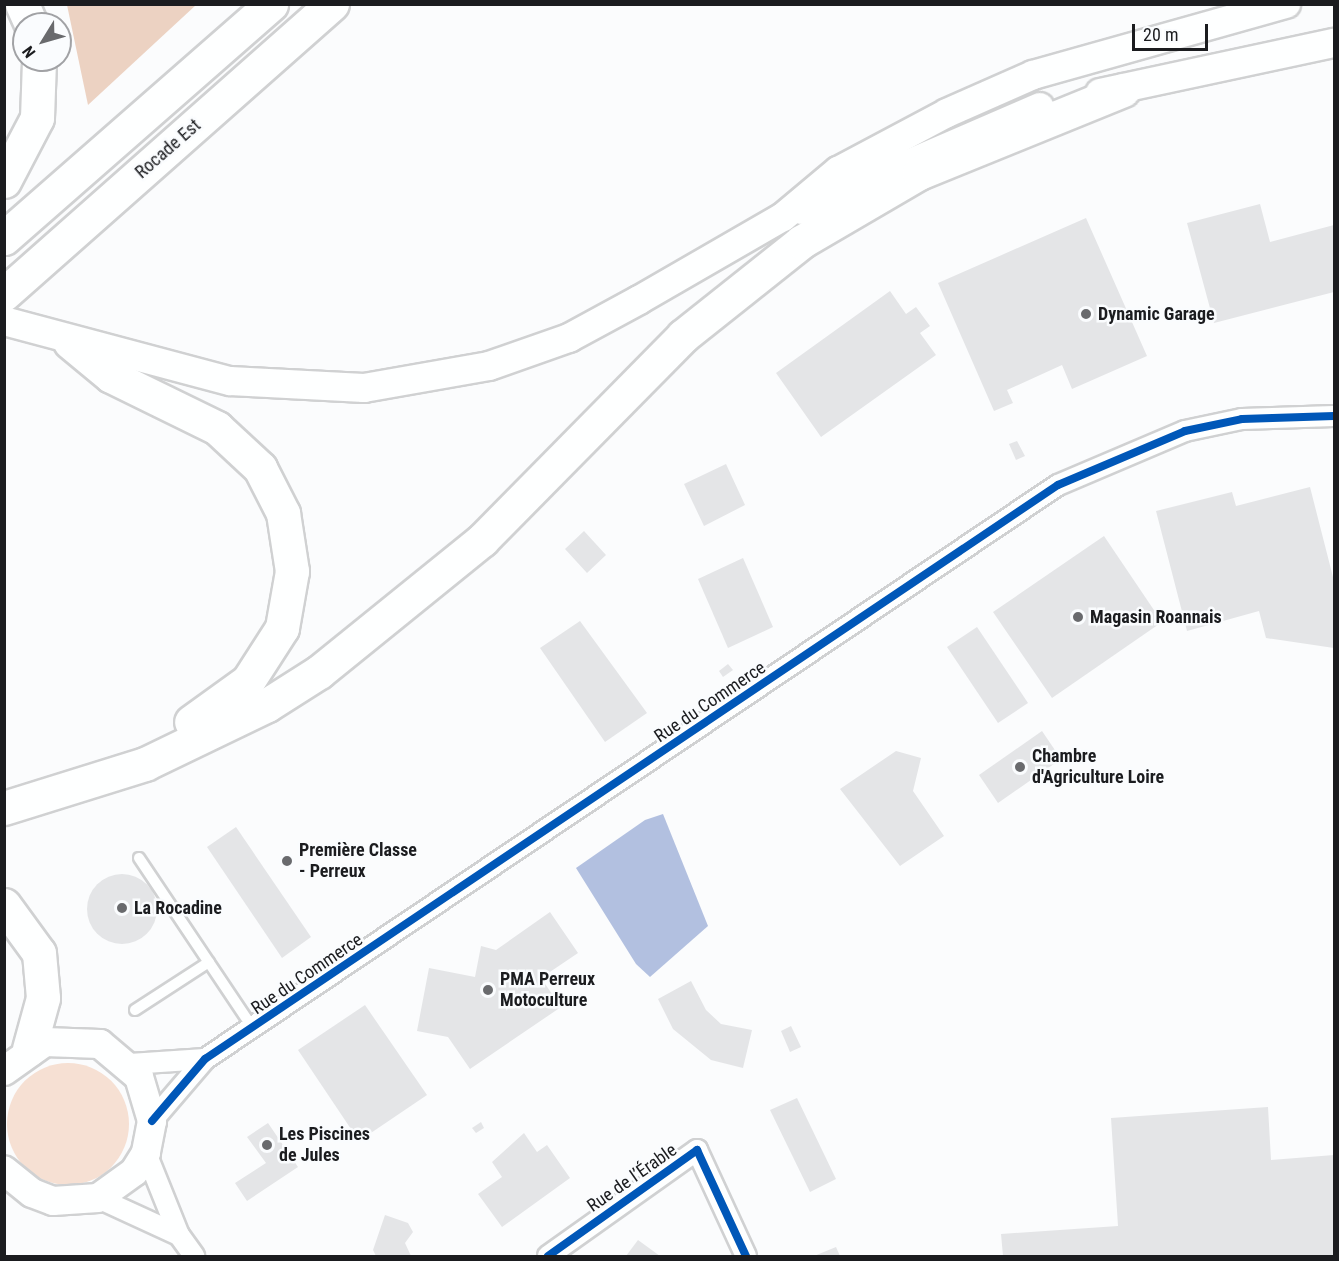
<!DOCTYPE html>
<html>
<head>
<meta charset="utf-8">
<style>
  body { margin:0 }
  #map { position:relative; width:1339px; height:1261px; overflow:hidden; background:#fbfcfd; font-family:"Roboto Condensed",sans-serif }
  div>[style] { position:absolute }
  .green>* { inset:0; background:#f6e0d3 }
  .round { border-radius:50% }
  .forest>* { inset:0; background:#ecd2c2 }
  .water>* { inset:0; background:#b2c0e0 }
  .building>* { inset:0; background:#e4e5e7 }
  .roads { filter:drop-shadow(2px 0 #d0d1d2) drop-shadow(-2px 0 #d0d1d2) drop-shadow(0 2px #d0d1d2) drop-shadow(0 -2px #d0d1d2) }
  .lane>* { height:10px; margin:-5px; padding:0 5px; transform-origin:5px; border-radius:5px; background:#feffff }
  .street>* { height:20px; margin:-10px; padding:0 10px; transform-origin:10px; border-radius:10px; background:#feffff }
  .secondary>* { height:28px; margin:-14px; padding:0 14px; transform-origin:14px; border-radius:14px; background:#feffff }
  .highway>* { height:33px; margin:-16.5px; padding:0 16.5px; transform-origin:16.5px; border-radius:16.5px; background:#feffff }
  .cycleway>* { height:8px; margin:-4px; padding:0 4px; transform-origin:4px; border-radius:4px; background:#0057b8 }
  .dots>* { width:16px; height:16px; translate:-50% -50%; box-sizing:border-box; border:3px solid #fafcfe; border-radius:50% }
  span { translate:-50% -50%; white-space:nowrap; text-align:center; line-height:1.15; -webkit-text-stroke:5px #fafcfe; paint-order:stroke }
  .street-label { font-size:18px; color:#1b1c1f }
  .poi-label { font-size:18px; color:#1b1c1f; font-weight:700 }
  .left { translate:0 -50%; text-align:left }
  .frame { position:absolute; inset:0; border:6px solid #1b1c1f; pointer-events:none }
  .north { position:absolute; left:12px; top:12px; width:60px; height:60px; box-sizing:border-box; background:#fafcfe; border:2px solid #a1a2a5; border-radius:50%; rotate:233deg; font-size:16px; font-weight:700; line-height:24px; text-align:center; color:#1b1c1f }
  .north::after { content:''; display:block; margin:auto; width:21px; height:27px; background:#696a6d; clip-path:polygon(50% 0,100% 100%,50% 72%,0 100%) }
  .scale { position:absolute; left:1132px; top:24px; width:76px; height:27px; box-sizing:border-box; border:3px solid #1b1c1f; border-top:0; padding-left:8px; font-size:18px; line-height:21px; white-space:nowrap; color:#1b1c1f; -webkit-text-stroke:4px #fafcfe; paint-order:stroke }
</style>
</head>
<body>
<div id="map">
  <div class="green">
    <i class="round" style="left:7px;top:1063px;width:122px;height:122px"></i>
  </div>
  <div class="forest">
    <i style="clip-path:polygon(67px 5px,67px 4px,196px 5px,88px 105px)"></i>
  </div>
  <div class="water">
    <i style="clip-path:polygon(663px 814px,708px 926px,650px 977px,636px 964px,576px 868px,645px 820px)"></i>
  </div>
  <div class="building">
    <i style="clip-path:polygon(1260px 204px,1270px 242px,1334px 225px,1334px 292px,1214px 323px,1187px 223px)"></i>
    <i style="clip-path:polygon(1086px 218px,1147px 356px,1072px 389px,1062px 365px,1007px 390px,1013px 403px,994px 411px,938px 283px)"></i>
    <i style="clip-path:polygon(890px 291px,906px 314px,916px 307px,930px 326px,920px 333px,936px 355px,821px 437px,776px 373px)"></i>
    <i style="clip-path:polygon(1017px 441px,1025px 456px,1016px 460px,1009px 444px)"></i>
    <i style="clip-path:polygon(726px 464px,745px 505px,704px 526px,684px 484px)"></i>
    <i style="clip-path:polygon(1310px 487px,1334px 581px,1334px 648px,1266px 638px,1259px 611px,1187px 631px,1156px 511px,1232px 492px,1236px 506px)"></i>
    <i style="clip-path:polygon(584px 531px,606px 555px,587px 573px,565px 549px)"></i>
    <i style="clip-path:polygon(1104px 536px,1162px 622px,1052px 698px,993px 612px)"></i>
    <i style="clip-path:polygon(743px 558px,773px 627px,728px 648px,698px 579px)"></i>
    <i style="clip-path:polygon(580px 621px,647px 713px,605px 742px,540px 648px)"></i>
    <i style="clip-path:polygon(977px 627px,1028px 703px,998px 723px,947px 647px)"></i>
    <i style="clip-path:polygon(728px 664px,733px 670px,723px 677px,719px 671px)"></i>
    <i style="clip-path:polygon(1042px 731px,1061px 759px,998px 803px,979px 775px)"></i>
    <i style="clip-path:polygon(896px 751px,921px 758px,913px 791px,944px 836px,900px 866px,840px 789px)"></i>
    <i style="clip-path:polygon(236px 827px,311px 937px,282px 958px,207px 847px)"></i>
    <i class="round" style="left:87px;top:874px;width:70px;height:70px"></i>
    <i style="clip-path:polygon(550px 912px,578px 953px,541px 978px,561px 1007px,470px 1069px,448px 1037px,417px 1031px,429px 968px,475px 977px,481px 946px,496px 950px)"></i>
    <i style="clip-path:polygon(691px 981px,706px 1010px,721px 1024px,752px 1030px,743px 1068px,711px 1060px,673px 1029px,658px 999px)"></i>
    <i style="clip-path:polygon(365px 1005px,427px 1095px,359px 1141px,298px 1050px)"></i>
    <i style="clip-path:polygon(791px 1026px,801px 1047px,790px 1052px,781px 1031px)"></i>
    <i style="clip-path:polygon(797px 1098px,836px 1179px,810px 1192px,770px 1110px)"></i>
    <i style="clip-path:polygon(1268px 1107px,1271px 1160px,1334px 1155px,1334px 1256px,1003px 1256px,1001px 1234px,1118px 1226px,1111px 1118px)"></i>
    <i style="clip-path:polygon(481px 1122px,484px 1128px,476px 1133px,472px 1128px)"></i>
    <i style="clip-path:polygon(268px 1123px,298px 1167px,247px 1201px,235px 1183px,266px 1163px,247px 1137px)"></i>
    <i style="clip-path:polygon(524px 1133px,537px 1152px,547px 1145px,570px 1178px,502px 1227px,478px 1194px,502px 1177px,492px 1162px)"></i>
    <i style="clip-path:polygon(385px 1215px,408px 1223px,413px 1232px,405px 1243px,411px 1256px,376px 1256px,373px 1250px)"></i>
    <i style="clip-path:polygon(638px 1240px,660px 1256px,626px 1256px)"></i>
    <i style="clip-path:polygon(836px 1247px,840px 1256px,814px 1256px)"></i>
  </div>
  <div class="roads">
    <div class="lane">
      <i style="left:139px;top:858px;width:205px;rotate:56.2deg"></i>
      <i style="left:135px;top:1010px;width:88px;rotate:-33deg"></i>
    </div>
    <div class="street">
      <i style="left:130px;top:1064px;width:75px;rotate:-3.8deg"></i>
      <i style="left:152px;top:1121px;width:82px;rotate:-49.5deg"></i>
      <i style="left:205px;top:1059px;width:1028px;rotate:-33.94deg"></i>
      <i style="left:1058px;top:485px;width:138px;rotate:-23deg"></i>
      <i style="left:1185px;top:431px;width:58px;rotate:-11.9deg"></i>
      <i style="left:1242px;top:419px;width:92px;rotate:-1.9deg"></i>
      <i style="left:146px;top:1153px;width:88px;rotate:68.1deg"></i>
      <i style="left:179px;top:1235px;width:26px;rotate:54deg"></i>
      <i style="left:98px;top:1198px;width:89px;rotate:24.6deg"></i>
      <i style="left:548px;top:1256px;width:183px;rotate:-35.4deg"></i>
      <i style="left:697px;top:1150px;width:117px;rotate:65.2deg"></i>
    </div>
    <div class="secondary">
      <i style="left:1100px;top:93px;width:239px;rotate:-12.1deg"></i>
      <i style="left:802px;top:210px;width:259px;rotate:-23.4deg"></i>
      <i style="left:4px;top:321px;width:234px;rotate:14.9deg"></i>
      <i style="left:230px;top:381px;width:134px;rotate:3deg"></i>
      <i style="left:364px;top:388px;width:127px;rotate:-10deg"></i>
      <i style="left:489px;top:366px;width:85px;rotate:-19.3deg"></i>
      <i style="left:569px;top:338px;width:80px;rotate:-28.5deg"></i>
      <i style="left:639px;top:300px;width:166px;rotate:-30deg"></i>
      <i style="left:783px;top:217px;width:72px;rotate:-39.9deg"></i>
      <i style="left:838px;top:171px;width:123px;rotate:-28deg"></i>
      <i style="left:947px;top:113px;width:94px;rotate:-23.8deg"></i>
      <i style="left:1033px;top:75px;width:263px;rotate:-15.7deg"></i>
      <i style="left:4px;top:1071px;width:50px;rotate:-35.3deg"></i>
      <i style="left:45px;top:1042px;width:55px;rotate:2.1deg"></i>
      <i style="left:100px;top:1044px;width:51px;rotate:40.2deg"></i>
      <i style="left:139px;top:1077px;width:46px;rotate:73.5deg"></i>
      <i style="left:152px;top:1121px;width:33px;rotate:101deg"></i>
      <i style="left:146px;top:1153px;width:22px;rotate:122deg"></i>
      <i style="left:134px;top:1172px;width:44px;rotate:144.2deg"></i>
      <i style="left:98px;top:1198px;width:45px;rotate:176.2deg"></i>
      <i style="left:53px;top:1201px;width:22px;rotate:-159deg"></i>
      <i style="left:32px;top:1193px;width:36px;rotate:-141deg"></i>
    </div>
    <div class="highway">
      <i style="left:22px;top:4px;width:22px;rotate:66deg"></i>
      <i style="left:4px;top:181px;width:71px;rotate:-62.4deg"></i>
      <i style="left:37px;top:118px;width:58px;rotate:-88deg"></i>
      <i style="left:4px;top:238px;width:355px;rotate:-41.2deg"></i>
      <i style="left:4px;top:294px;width:438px;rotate:-41.5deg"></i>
      <i style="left:70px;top:342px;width:53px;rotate:39.7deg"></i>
      <i style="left:111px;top:376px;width:118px;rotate:26.1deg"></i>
      <i style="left:217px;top:428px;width:59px;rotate:42.9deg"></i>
      <i style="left:260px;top:468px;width:51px;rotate:62.9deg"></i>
      <i style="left:283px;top:513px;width:59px;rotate:81.2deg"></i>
      <i style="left:292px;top:571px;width:58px;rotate:100deg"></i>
      <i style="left:282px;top:628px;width:63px;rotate:122.7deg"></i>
      <i style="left:248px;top:681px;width:70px;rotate:144.3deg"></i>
      <i style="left:4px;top:808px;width:148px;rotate:-17.3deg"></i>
      <i style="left:145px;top:764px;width:136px;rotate:-25.8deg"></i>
      <i style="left:267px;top:705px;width:62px;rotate:-32.4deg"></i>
      <i style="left:319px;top:672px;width:210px;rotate:-39deg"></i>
      <i style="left:482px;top:540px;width:286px;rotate:-45.4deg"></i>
      <i style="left:683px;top:336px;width:151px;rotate:-38.5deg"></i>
      <i style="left:801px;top:242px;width:137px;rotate:-30.3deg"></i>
      <i style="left:919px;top:173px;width:220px;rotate:-22.1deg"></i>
      <i style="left:4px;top:905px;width:59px;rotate:53.9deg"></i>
      <i style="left:39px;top:953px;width:45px;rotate:84.9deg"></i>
      <i style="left:43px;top:998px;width:53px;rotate:105.4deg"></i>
    </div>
  </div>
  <div class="cycleway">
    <i style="left:152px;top:1121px;width:82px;rotate:-49.5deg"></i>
    <i style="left:205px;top:1059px;width:1028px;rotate:-33.94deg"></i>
    <i style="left:1058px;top:485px;width:138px;rotate:-23deg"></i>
    <i style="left:1185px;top:431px;width:58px;rotate:-11.9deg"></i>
    <i style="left:1242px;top:419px;width:92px;rotate:-1.9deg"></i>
    <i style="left:548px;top:1256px;width:183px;rotate:-35.4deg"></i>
    <i style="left:697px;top:1150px;width:117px;rotate:65.2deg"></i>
  </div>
  <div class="dots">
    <i style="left:1086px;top:314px;background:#696a6d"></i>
    <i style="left:1078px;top:617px;background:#696a6d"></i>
    <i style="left:1020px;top:767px;background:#696a6d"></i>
    <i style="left:287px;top:861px;background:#696a6d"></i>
    <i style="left:122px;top:908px;background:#696a6d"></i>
    <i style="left:488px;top:990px;background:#696a6d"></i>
    <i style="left:267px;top:1145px;background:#696a6d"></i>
  </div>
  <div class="street-label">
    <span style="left:168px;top:149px;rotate:-41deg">Rocade Est</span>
    <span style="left:710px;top:702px;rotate:-34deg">Rue du Commerce</span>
    <span style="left:307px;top:974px;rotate:-34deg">Rue du Commerce</span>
    <span style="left:632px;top:1178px;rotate:-35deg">Rue de l’Érable</span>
  </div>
  <div class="poi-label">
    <span class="left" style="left:1098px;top:314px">Dynamic Garage</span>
    <span class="left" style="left:1090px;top:617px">Magasin Roannais</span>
    <span class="left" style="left:1032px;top:767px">Chambre<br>d'Agriculture Loire</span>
    <span class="left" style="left:299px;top:861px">Première Classe<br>- Perreux</span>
    <span class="left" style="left:134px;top:908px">La Rocadine</span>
    <span class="left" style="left:500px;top:990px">PMA Perreux<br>Motoculture</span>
    <span class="left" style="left:279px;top:1145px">Les Piscines<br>de Jules</span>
  </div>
  <div class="frame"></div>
  <div class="north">N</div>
  <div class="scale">20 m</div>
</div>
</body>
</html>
